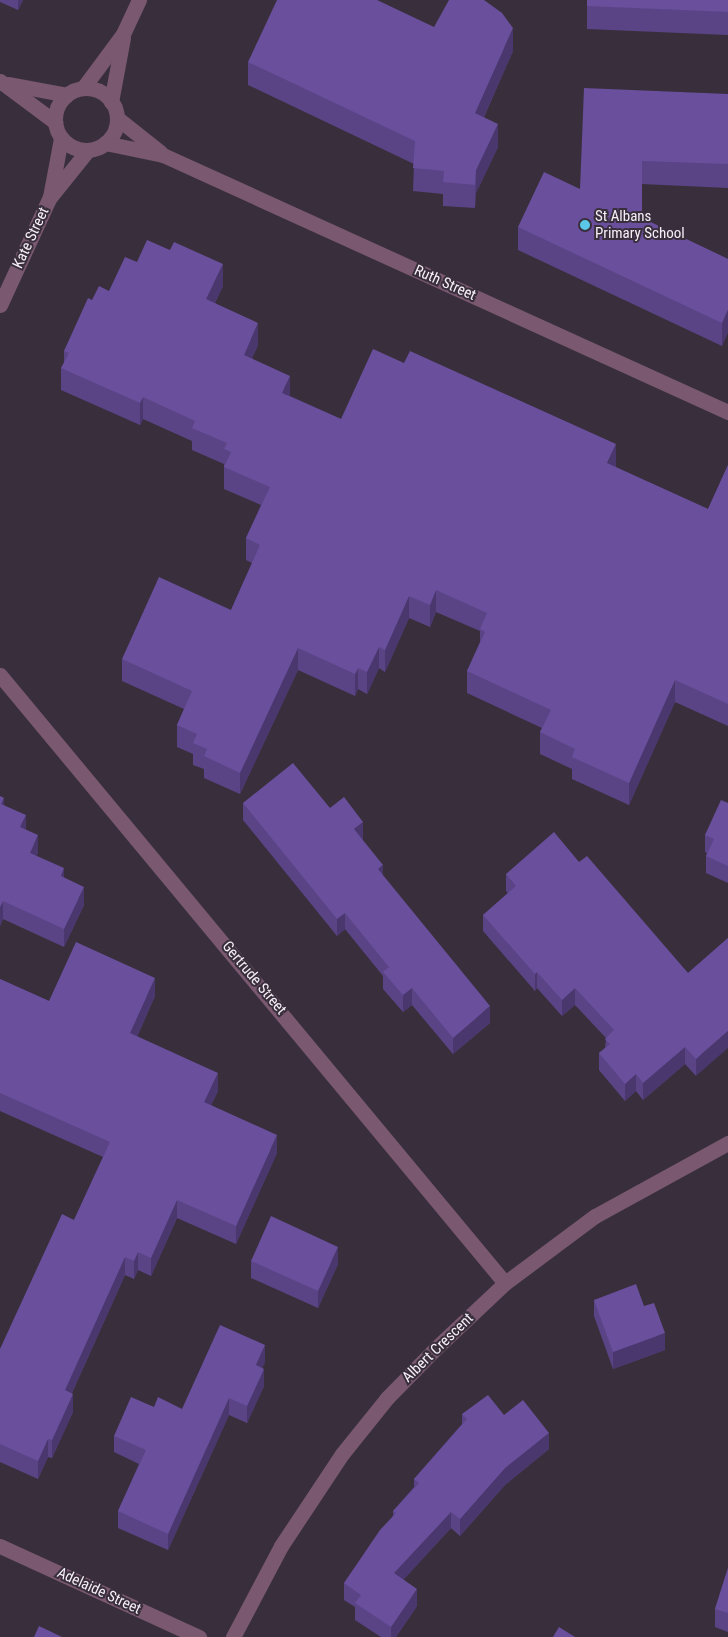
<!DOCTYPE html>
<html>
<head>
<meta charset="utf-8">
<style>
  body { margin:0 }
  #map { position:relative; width:728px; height:1637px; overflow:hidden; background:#392f3c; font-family:"Roboto Condensed",sans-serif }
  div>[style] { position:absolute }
  .minor>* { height:15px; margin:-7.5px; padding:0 7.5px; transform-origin:7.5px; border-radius:7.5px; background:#795870 }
  .minor>.ring { margin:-7.5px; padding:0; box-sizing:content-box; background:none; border:15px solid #795870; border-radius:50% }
  .wall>* { inset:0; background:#5a4486 }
  .shaded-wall>* { inset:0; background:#4a376d }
  .building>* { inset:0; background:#694f9c }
  .dots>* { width:14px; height:14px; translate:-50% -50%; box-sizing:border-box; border:2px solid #392f3c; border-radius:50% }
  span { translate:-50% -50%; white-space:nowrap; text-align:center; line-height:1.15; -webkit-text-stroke:4px #392f3c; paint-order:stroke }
  .poi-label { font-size:15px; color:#f6eff8 }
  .left { translate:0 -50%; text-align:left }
  .street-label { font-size:15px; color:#f6eff8 }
</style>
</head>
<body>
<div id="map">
  <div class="minor">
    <i style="left:0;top:81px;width:69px;rotate:36.7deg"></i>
    <i style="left:9px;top:84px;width:59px;rotate:10.7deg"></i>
    <i style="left:83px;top:88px;width:67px;rotate:-53.5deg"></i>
    <i style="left:123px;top:34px;width:38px;rotate:-65deg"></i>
    <i class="ring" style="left:55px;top:88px;width:47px;height:47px"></i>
    <i style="left:111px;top:102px;width:65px;rotate:-79.4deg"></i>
    <i style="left:117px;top:118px;width:55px;rotate:38.3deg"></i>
    <i style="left:105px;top:143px;width:59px;rotate:11.7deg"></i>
    <i style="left:163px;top:155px;width:621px;rotate:24.46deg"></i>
    <i style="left:51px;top:196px;width:59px;rotate:-51.2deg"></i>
    <i style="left:0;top:305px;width:119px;rotate:-65.2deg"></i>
    <i style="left:50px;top:197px;width:60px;rotate:-79.4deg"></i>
    <i style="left:0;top:675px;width:790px;rotate:50.29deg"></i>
    <i style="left:0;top:1546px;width:219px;rotate:24.6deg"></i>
    <i style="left:233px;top:1637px;width:103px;rotate:-62.2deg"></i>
    <i style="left:281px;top:1546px;width:110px;rotate:-56.5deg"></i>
    <i style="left:342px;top:1454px;width:72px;rotate:-51.2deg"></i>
    <i style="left:387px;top:1398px;width:70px;rotate:-45.6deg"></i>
    <i style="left:436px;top:1348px;width:95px;rotate:-43.3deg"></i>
    <i style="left:505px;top:1283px;width:112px;rotate:-36.7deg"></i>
    <i style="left:595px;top:1216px;width:152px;rotate:-28.8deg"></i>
  </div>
  <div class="wall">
    <i style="clip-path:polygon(0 0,23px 0,18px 10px,0 2px)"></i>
    <i style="clip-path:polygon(728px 0,728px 35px,587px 29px,587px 6px)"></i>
    <i style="clip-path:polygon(434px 27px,513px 51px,484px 117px,498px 147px,476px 193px,475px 208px,443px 206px,443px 194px,413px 191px,414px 164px,248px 85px,248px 62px)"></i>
    <i style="clip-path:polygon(728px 94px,728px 188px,642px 184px,642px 218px,728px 259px,722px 346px,518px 250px,518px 227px,580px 189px)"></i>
    <i style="clip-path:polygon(137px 262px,223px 286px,215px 303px,258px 345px,252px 358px,290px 396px,341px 419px,616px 466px,615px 467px,708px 509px,728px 465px,728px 726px,675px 702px,629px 805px,572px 779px,572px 769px,540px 754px,540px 732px,542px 728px,467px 693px,467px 671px,480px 642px,480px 631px,436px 612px,430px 627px,409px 618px,385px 672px,379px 668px,367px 694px,358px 689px,355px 696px,298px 670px,240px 794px,204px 778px,204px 769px,193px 765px,193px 754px,177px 747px,177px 725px,184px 709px,122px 681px,122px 659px,231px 610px,252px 563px,246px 560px,246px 538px,261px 505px,224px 489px,224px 464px,192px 450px,192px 441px,143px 419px,140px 425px,61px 390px,61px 368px,64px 363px,64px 351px,92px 300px,109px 291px)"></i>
    <i style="clip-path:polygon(0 796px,4px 805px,26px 830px,38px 853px,36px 856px,64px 878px,84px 905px,64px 947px,3px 919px,0 926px)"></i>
    <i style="clip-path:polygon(243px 803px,330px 808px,363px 839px,362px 839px,383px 876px,490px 1023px,453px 1054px,412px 1005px,403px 1012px,383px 989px,383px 976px,345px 929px,337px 936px,243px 820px)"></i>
    <i style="clip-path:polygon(728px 803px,728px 883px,706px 873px,706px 856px,707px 853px,705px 852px,705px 835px)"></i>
    <i style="clip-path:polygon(579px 862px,688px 973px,728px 938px,696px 1076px,685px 1064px,643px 1100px,636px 1091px,625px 1101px,599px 1070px,599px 1053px,605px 1048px,606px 1038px,575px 1005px,562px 1016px,537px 988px,535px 991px,483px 931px,483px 915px,508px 893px,506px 891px,506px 874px)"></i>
    <i style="clip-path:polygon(0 979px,49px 1001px,155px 996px,137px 1037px,218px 1091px,211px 1105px,277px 1153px,236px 1244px,177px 1218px,151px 1276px,138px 1270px,134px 1279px,125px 1275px,72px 1393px,73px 1412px,52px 1458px,48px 1457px,38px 1479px,0 1462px,0 1349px,74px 1220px,103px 1157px,0 1111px)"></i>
    <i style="clip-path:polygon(251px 1261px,338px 1264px,318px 1308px,251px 1278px)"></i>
    <i style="clip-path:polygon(594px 1300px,644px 1306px,665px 1350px,613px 1369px,594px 1316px)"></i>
    <i style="clip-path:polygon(265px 1362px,262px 1368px,264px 1386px,247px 1423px,229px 1415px,168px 1550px,118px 1528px,118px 1511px,139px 1464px,114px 1452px,114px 1436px,154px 1407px,182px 1409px)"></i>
    <i style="clip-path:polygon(462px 1414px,504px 1415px,549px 1449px,505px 1485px,460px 1536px,451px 1528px,403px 1580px,417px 1606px,396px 1637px,381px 1637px,355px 1620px,355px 1607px,344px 1600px,344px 1583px,393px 1516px,393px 1511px,414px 1487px,414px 1479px,462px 1424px)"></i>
    <i style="clip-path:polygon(728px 1568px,728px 1632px,715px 1627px,715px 1609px)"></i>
  </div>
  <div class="shaded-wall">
    <i style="clip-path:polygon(18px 0,23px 0,18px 10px)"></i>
    <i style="clip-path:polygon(513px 28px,513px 51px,475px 136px,475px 113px)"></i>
    <i style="clip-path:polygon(498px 124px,498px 147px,476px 193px,475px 208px,476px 170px)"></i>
    <i style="clip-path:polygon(223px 264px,223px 286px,206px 321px,206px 299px)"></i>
    <i style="clip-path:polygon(728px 310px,728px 333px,722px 346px,722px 323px)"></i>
    <i style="clip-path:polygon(258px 323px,258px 345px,244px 376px,244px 355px)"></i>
    <i style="clip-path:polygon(290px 376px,290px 397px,282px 393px)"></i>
    <i style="clip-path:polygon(143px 397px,143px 419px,140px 425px,140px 403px)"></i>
    <i style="clip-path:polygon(616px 444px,616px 466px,607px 485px,607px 463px)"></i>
    <i style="clip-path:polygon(436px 590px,436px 612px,430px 627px,430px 605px)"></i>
    <i style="clip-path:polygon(409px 596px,409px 618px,385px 672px,385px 650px)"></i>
    <i style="clip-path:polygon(379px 647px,379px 668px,367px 694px,367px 672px)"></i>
    <i style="clip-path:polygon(298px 648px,298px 670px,240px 794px,240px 773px)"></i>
    <i style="clip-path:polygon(358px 668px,358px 689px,355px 696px,355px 674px)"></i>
    <i style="clip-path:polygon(675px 680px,675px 702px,629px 805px,629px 783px)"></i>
    <i style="clip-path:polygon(4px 798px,4px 816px,1px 804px)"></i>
    <i style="clip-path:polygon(26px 815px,26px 833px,20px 827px)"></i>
    <i style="clip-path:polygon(363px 822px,363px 839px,354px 846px,354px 829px)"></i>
    <i style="clip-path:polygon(38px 835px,38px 853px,30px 871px,30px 853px)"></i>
    <i style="clip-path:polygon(383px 865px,383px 881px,378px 869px)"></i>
    <i style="clip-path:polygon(64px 868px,64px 887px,61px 876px)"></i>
    <i style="clip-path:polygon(84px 887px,84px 905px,64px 947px,64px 929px)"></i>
    <i style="clip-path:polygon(3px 901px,3px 919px,0 926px,0 907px)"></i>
    <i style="clip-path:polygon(345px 913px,345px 929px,337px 936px,337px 919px)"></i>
    <i style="clip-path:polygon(537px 972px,537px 988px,535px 991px,535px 974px)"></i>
    <i style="clip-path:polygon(155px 978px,155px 996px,130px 1052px,130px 1033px)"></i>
    <i style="clip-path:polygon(412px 988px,412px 1005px,403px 1012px,403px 995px)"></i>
    <i style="clip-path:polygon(575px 988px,575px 1005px,562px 1016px,562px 1000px)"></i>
    <i style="clip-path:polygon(490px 1006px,490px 1023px,453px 1054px,453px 1038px)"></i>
    <i style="clip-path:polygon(728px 1031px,728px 1048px,696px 1076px,696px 1059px)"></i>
    <i style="clip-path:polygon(685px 1047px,685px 1064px,643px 1100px,643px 1083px)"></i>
    <i style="clip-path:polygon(218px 1073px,218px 1091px,204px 1120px,204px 1102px)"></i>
    <i style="clip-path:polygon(636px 1074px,636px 1091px,625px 1101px,625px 1084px)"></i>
    <i style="clip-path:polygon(277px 1135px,277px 1153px,236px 1244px,236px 1226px)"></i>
    <i style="clip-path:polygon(177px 1200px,177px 1218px,151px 1276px,151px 1258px)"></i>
    <i style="clip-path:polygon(338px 1247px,338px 1264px,318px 1308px,318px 1291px)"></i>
    <i style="clip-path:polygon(138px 1252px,138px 1270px,134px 1279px,134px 1261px)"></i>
    <i style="clip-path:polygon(125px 1257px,125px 1275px,65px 1408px,65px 1390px)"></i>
    <i style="clip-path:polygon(665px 1333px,665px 1350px,613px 1369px,613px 1352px)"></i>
    <i style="clip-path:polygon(265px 1345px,265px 1362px,256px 1382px,256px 1365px)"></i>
    <i style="clip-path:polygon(264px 1369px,264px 1386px,247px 1423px,247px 1406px)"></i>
    <i style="clip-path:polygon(73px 1394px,73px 1412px,52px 1458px,52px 1440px)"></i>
    <i style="clip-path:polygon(229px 1398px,229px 1415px,168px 1550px,168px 1534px)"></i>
    <i style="clip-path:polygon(549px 1433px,549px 1449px,505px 1485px,460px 1536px,460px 1519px,505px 1468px)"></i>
    <i style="clip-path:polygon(48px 1439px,48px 1457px,38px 1479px,38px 1461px)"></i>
    <i style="clip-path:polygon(451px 1512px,451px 1528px,394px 1590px,394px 1573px)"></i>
    <i style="clip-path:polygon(417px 1589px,417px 1606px,396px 1637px,391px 1637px,391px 1627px)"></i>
  </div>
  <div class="building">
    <i style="clip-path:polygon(277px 0,377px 0,434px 27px,449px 0,484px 0,502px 13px,513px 28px,475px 113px,498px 124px,476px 170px,475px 185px,443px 182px,444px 171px,413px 168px,415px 141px,248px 62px)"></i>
    <i style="clip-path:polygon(587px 0,728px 0,728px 12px,587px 6px)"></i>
    <i style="clip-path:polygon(584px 88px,728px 94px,728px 164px,642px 161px,642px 218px,728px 259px,728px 310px,722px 323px,518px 227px,544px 172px,580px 189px)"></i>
    <i style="clip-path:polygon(147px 240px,170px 250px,174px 242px,223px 264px,206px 299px,258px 323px,244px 355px,290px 376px,282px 393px,341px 419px,373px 349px,404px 363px,410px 351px,616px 444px,607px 463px,708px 509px,728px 465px,728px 704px,675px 680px,629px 783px,572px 757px,575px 749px,540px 732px,551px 710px,467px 671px,485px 632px,480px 629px,487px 613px,436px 590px,430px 605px,409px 596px,385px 650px,379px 647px,367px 672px,358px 668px,355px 674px,298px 648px,240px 773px,204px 756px,207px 749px,193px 743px,197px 734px,177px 725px,192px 691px,122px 659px,159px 577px,231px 610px,260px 545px,246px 538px,270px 487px,224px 467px,231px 452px,224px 449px,227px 443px,192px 428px,195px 421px,143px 397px,140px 403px,61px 368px,69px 353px,64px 351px,88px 298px,92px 300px,99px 286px,109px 291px,125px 257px,137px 262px)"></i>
    <i style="clip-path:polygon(293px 763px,330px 808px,344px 797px,363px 822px,354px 829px,383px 865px,378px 869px,490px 1006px,453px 1038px,412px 988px,403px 995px,383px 972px,389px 967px,345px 913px,337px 919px,243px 803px)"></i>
    <i style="clip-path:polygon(0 796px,4px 798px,1px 804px,26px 815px,20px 827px,38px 835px,30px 853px,64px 868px,61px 876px,84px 887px,64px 929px,3px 901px,0 907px)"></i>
    <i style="clip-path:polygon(721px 800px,728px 803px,728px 866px,706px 856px,714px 839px,705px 835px)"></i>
    <i style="clip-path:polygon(554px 832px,579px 862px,587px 856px,688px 973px,728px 938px,728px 1031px,696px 1059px,685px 1047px,643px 1083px,636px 1074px,625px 1084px,599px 1053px,610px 1044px,605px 1039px,614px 1030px,575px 988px,562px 1000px,537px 972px,535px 974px,483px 915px,516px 886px,506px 874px)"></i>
    <i style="clip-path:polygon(76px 942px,155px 978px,130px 1033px,218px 1073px,204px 1102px,277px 1135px,236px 1226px,177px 1200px,151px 1258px,138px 1252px,134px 1261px,125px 1257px,65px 1390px,73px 1394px,52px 1440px,48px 1439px,38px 1461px,0 1444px,0 1349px,62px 1214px,74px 1220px,110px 1142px,0 1093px,0 979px,49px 1001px)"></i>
    <i style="clip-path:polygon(271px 1216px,338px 1247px,318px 1291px,251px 1261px)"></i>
    <i style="clip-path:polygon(636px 1284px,644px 1306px,654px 1303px,665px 1333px,613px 1352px,594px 1300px)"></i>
    <i style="clip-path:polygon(220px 1325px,265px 1345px,256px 1365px,264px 1369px,247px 1406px,229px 1398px,168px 1534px,118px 1511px,146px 1450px,114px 1436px,131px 1397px,154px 1407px,158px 1397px,182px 1409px)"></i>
    <i style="clip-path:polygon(488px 1395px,504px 1415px,523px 1400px,549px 1433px,505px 1468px,460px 1519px,451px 1512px,394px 1573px,417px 1589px,391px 1627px,355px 1603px,361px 1595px,344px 1583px,380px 1530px,396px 1513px,393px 1511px,419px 1483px,414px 1479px,467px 1419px,462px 1414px)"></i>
    <i style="clip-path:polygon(728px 1568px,728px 1613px,715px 1609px)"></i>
    <i style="clip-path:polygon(39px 1626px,62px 1637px,34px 1637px)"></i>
    <i style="clip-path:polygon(559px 1627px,575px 1637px,553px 1637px)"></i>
  </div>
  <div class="dots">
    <i style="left:585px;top:225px;background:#5ac8e6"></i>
  </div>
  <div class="poi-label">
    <span class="left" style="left:595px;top:225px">St Albans<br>Primary School</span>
  </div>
  <div class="street-label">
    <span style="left:31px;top:238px;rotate:-65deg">Kate Street</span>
    <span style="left:445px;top:283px;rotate:24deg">Ruth Street</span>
    <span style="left:254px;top:978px;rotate:50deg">Gertrude Street</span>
    <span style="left:438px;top:1348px;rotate:-44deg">Albert Crescent</span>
    <span style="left:99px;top:1591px;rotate:25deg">Adelaide Street</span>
  </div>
</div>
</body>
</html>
